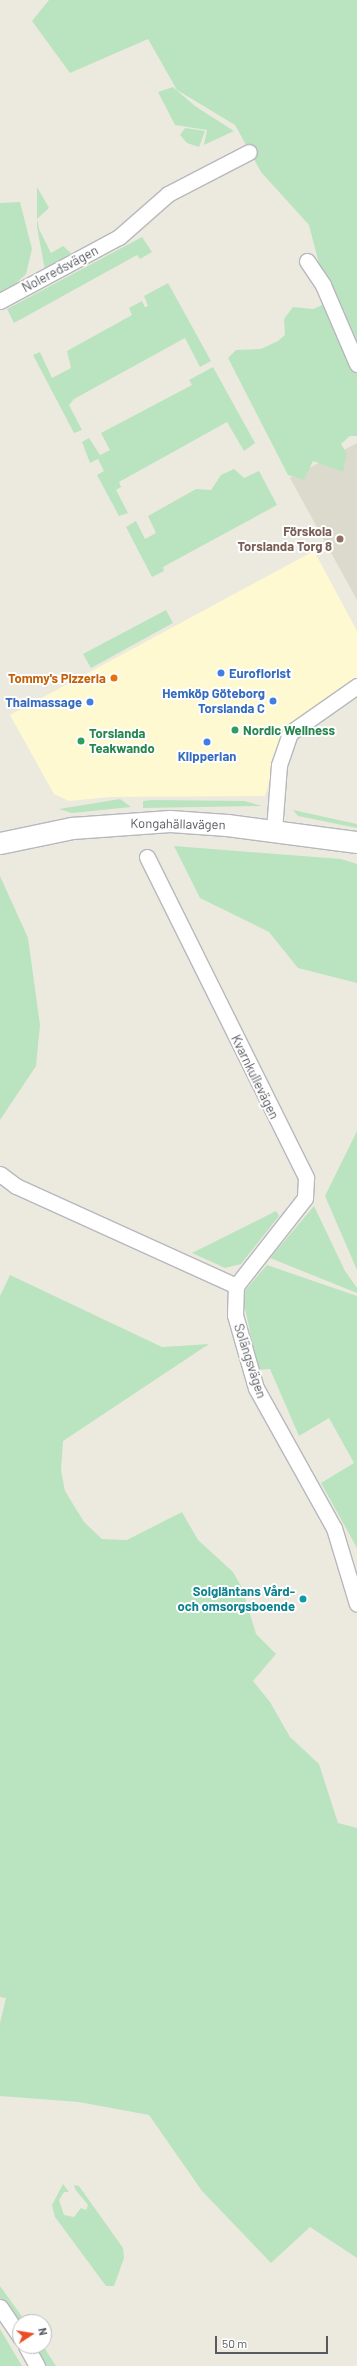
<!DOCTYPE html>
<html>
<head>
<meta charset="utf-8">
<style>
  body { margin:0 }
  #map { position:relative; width:357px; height:2366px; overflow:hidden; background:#eceade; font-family:Barlow,sans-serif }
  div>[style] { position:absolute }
  .commercial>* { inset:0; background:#fef9d1 }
  .education>* { inset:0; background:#dcdacd }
  .green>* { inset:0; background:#bae4bf }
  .roads { filter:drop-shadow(1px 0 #b7b8be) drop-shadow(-1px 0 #b7b8be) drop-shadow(0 1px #b7b8be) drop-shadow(0 -1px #b7b8be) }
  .street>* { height:15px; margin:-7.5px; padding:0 7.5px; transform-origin:7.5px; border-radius:7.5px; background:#fff }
  .secondary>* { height:21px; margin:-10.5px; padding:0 10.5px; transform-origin:10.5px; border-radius:10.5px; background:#fff }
  .dots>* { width:11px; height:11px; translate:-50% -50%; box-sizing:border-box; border:2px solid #fff; border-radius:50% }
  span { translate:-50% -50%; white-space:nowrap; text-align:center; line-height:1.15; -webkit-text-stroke:4px #fff; paint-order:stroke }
  .street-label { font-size:13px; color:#585a60 }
  .education-label { font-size:13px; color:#785e54; font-weight:700 }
  .right { translate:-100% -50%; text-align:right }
  .shop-label { font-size:13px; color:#366cbe; font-weight:700 }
  .left { translate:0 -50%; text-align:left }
  .food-label { font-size:13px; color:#c56008; font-weight:700 }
  .leisure-label { font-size:13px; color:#27864d; font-weight:700 }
  .culture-label { font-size:13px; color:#0d838f; font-weight:700 }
  .north { position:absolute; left:12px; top:2314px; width:40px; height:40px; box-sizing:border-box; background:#fff; border:1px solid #bcbdbf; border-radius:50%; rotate:78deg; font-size:11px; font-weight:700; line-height:16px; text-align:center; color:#585a60 }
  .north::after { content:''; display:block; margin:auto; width:14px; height:18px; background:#ec4d24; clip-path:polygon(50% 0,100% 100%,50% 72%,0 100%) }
  .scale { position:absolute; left:215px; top:2336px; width:113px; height:18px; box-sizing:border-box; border:2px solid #585a60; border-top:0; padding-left:5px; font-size:12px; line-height:14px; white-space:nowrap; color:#585a60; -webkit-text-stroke:3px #fff; paint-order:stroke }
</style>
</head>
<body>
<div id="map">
  <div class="commercial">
    <i style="clip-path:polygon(314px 551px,357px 631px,357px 687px,285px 730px,265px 796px,110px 797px,69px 801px,54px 794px,10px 715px)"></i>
  </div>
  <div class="education">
    <i style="clip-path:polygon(357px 443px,357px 600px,290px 478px)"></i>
  </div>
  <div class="green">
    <i style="clip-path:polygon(49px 0,357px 0,357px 436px,350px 436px,341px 444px,347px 454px,343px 472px,313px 461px,304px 480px,288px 475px,228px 358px,236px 350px,261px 349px,278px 341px,285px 335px,284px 319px,293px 307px,313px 309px,329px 302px,309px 225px,261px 172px,235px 125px,177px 90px,148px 39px,70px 73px,32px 21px)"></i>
    <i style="clip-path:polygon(173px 87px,195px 106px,234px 131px,204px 145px,207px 130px,175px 125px,158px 92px)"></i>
    <i style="clip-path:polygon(185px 128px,205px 131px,199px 147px,187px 143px,180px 135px)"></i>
    <i style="clip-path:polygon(37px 187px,49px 208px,37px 219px,39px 229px,51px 253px,63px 246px,71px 253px,45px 270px,37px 227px)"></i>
    <i style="clip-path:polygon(20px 202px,32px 249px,26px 274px,11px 288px,0 293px,0 203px)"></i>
    <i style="clip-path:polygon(142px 237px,152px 252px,140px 259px,137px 255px,14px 323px,7px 309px)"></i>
    <i style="clip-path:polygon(168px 283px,211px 361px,200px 367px,185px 338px,74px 399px,69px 405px,82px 430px,74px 433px,33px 355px,40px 352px,52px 378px,71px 368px,67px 351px,132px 315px,129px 308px,142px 301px,145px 307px,148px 306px,144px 296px)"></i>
    <i style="clip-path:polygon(213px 367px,255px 443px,244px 451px,227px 422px,119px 482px,121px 487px,116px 490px,128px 513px,119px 516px,97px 475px,104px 471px,98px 459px,90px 463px,82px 442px,89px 438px,100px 455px,110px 450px,101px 433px,192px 385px,189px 380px)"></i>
    <i style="clip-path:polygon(234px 469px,244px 478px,259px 471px,277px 505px,163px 567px,164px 571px,152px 577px,126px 527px,136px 521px,145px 539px,156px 533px,148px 516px,196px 489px,211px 490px,221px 475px)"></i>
    <i style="clip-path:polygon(166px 610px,173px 623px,91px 668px,83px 654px)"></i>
    <i style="clip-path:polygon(120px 799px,131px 807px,72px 813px,59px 809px)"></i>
    <i style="clip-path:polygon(152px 800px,244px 801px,262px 806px,143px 808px,143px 801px)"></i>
    <i style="clip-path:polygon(293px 810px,357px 824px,357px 828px,298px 816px)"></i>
    <i style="clip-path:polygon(174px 846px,341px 859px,357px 864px,357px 983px,298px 968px,269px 932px,200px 898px)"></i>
    <i style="clip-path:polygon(0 876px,28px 938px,40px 1025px,36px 1066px,0 1120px)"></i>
    <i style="clip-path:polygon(357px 1131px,357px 1270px,325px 1196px)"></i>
    <i style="clip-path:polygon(314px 1206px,345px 1271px,357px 1288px,357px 1293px,270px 1258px)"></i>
    <i style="clip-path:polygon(276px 1211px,279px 1216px,241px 1264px,225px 1268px,192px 1253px)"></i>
    <i style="clip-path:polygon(267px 1265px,357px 1296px,357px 1548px,321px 1483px,354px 1463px,329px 1418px,299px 1436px,270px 1369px,258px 1370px,242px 1294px)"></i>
    <i style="clip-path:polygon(10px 1275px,162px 1347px,209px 1344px,63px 1441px,61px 1470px,65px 1491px,84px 1522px,102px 1539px,127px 1540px,182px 1512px,198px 1540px,233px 1572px,242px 1588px,256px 1634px,276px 1654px,253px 1681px,270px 1702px,290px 1737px,319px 1764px,338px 1823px,357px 1828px,357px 2258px,310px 2227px,271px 2263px,202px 2191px,149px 2115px,79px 2102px,0 2096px,0 2023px,6px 1998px,0 1997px,0 1296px)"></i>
    <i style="clip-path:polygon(63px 2184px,69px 2192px,64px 2192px,59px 2200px,64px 2215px,74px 2217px,81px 2208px,86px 2210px,88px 2205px,75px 2189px,74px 2185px,79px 2186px,123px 2248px,124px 2258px,114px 2286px,106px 2286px,55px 2217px,52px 2205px)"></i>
    <i style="clip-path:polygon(0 2286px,26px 2322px,20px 2322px,20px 2326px,0 2298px)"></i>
    <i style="clip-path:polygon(0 2329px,22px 2366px,0 2366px)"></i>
    <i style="clip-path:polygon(33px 2346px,43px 2346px,56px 2366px,44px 2366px)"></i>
  </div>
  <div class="roads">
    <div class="street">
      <i style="left:307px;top:261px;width:29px;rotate:56deg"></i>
      <i style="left:323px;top:285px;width:86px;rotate:66.7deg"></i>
      <i style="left:0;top:301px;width:135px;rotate:-28.3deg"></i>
      <i style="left:119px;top:237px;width:65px;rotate:-41.3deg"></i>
      <i style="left:168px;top:194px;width:91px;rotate:-27.4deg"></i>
      <i style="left:274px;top:830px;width:65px;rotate:-85.6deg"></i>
      <i style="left:279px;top:765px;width:34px;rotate:-71deg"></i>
      <i style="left:290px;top:733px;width:82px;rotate:-35deg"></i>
      <i style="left:147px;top:857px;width:358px;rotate:63.6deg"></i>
      <i style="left:306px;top:1178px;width:20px;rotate:93deg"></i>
      <i style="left:305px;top:1198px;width:112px;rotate:128.1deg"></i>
      <i style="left:236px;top:1286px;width:29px;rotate:92deg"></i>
      <i style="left:235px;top:1315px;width:76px;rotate:74deg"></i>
      <i style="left:256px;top:1388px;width:160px;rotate:60.9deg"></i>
      <i style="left:334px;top:1528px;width:79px;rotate:73.2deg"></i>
      <i style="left:0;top:1174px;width:20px;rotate:37deg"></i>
      <i style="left:16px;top:1186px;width:242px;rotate:24.4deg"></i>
      <i style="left:0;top:2307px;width:36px;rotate:56deg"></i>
      <i style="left:26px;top:2346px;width:23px;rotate:61deg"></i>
    </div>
    <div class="secondary">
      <i style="left:0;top:843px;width:74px;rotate:-11.8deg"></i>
      <i style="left:72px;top:828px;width:98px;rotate:-4.1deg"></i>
      <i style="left:170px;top:821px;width:57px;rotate:4deg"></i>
      <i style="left:227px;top:825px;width:131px;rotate:7.5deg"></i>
    </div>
  </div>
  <div class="dots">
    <i style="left:340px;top:539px;background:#8d6e63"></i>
    <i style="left:221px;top:673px;background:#3f7fe0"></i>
    <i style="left:114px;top:678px;background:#e8710a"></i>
    <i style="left:273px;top:701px;background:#3f7fe0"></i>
    <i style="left:90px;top:702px;background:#3f7fe0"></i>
    <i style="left:235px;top:730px;background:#2e9e5b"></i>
    <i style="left:81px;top:741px;background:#2e9e5b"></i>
    <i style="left:207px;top:742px;background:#3f7fe0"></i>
    <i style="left:303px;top:1599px;background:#0f9aa8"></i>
  </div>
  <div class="street-label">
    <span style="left:60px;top:269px;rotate:-28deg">Noleredsvägen</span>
    <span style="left:178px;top:824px;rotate:1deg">Kongahällavägen</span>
    <span style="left:255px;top:1077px;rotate:64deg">Kvarnkullevägen</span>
    <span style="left:250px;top:1361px;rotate:72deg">Solängsvägen</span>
  </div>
  <div class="education-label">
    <span class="right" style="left:332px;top:539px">Förskola<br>Torslanda Torg 8</span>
  </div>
  <div class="shop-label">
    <span class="left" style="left:229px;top:673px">Euroflorist</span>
    <span class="right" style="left:265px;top:701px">Hemköp Göteborg<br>Torslanda C</span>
    <span class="right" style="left:82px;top:702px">Thaimassage</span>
    <span style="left:207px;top:756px">Klipperian</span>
  </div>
  <div class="food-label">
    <span class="right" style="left:106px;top:678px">Tommy's Pizzeria</span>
  </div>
  <div class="leisure-label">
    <span class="left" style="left:243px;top:730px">Nordic Wellness</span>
    <span class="left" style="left:89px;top:741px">Torslanda<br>Teakwando</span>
  </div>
  <div class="culture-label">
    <span class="right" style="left:295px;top:1599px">Solgläntans Vård-<br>och omsorgsboende</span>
  </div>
  <div class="north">N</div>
  <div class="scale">50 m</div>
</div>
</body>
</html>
